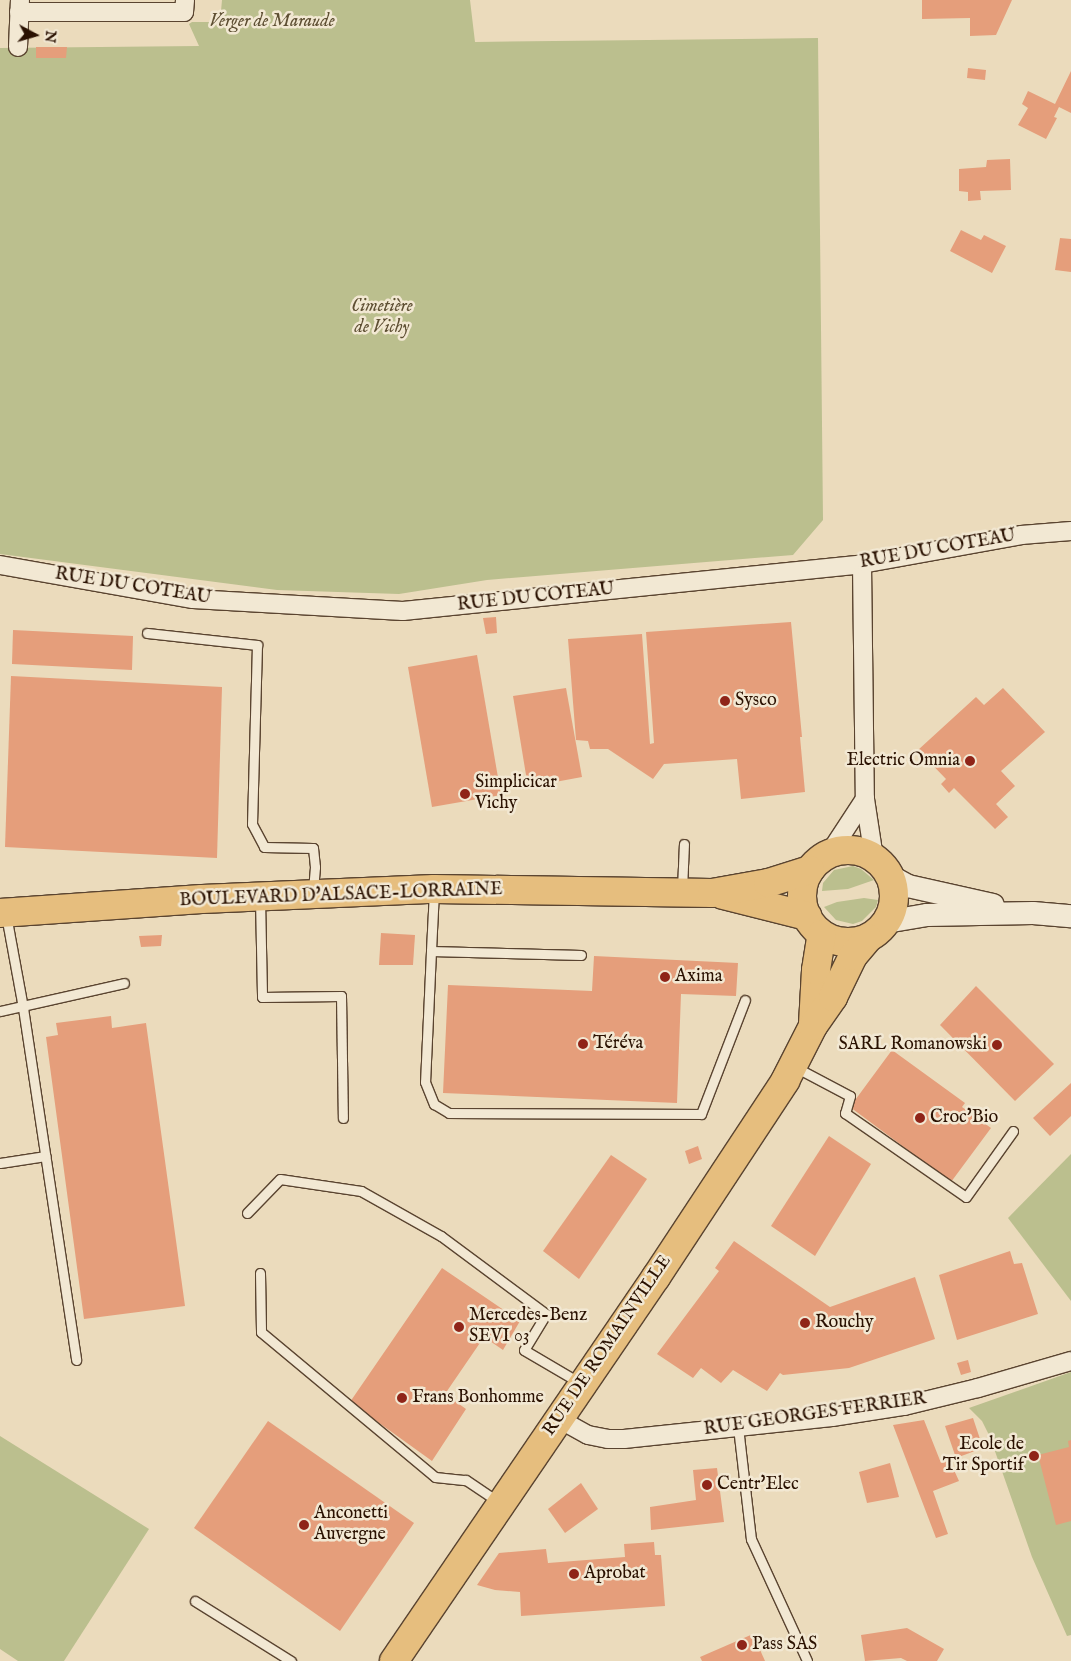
<!DOCTYPE html>
<html>
<head>
<meta charset="utf-8">
<style>
  body { margin:0 }
  #map { position:relative; width:1071px; height:1661px; overflow:hidden; background:#ebdbbc; font-family:"IM FELL English",serif }
  div>[style] { position:absolute }
  .green>* { inset:0; background:#bbbf8e }
  .building>* { inset:0; background:#e59e7b }
  .roads { filter:drop-shadow(1px 0 #5a4430) drop-shadow(-1px 0 #5a4430) drop-shadow(0 1px #5a4430) drop-shadow(0 -1px #5a4430) }
  .service>* { height:9px; margin:-4.5px; padding:0 4.5px; transform-origin:4.5px; border-radius:4.5px; background:#f2e8d3 }
  .minor>* { height:18px; margin:-9px; padding:0 9px; transform-origin:9px; border-radius:9px; background:#f2e8d3 }
  .tertiary>* { height:22px; margin:-11px; padding:0 11px; transform-origin:11px; border-radius:11px; background:#f2e8d3 }
  .primary>* { height:28px; margin:-14px; padding:0 14px; transform-origin:14px; border-radius:14px; background:#e6be7e }
  .primary>.ring { margin:-14px; padding:0; box-sizing:content-box; background:none; border:28px solid #e6be7e; border-radius:50% }
  .dots>* { width:14px; height:14px; translate:-50% -50%; box-sizing:border-box; border:2px solid #f2e8d3; border-radius:50% }
  span { translate:-50% -50%; white-space:nowrap; text-align:center; line-height:1.15; -webkit-text-stroke:5px #f2e8d3; paint-order:stroke }
  .park-label { font-size:18px; color:#5d4e32; font-style:italic }
  .street-label { font-size:18px; color:#2a1101 }
  .poi-label { font-size:18px; color:#2a1101 }
  .left { translate:0 -50%; text-align:left }
  .right { translate:-100% -50%; text-align:right }
  .north { position:absolute; left:10px; top:10px; width:50px; height:50px; -webkit-text-stroke:4px #f2e8d3; paint-order:stroke; rotate:96deg; font-size:14px; font-weight:700; line-height:20px; text-align:center; color:#2a1101 }
  .north::after { content:''; display:block; margin:auto; width:18px; height:22px; background:#2a1101; clip-path:polygon(50% 0,100% 100%,50% 72%,0 100%) }
</style>
</head>
<body>
<div id="map">
  <div class="green">
    <i style="clip-path:polygon(222px 0,470px 0,475px 42px,818px 38px,823px 520px,793px 555px,487px 580px,399px 594px,277px 590px,0 554px,0 48px,199px 46px,189px 24px,192px 22px,220px 22px)"></i>
    <i style="clip-path:polygon(853px 866px,861px 869px,874px 880px,848px 889px,822px 891px,823px 883px,834px 870px)"></i>
    <i style="clip-path:polygon(864px 898px,878px 900px,876px 907px,862px 921px,853px 924px,836px 920px,824px 907px,837px 902px)"></i>
    <i style="clip-path:polygon(1071px 1154px,1071px 1301px,1008px 1218px)"></i>
    <i style="clip-path:polygon(1071px 1372px,1071px 1635px,1067px 1636px,1032px 1557px,990px 1437px,982px 1421px,969px 1408px)"></i>
    <i style="clip-path:polygon(0 1436px,149px 1529px,64px 1661px,18px 1661px,0 1649px)"></i>
  </div>
  <div class="building">
    <i style="clip-path:polygon(922px 0,1012px 0,996px 35px,970px 36px,970px 18px,922px 19px)"></i>
    <i style="clip-path:polygon(36px 47px,67px 47px,66px 58px,36px 58px)"></i>
    <i style="clip-path:polygon(968px 68px,986px 70px,985px 80px,967px 78px)"></i>
    <i style="clip-path:polygon(1071px 71px,1071px 113px,1059px 107px,1054px 117px,1057px 118px,1046px 139px,1018px 125px,1028px 108px,1022px 104px,1028px 91px,1055px 104px)"></i>
    <i style="clip-path:polygon(1010px 159px,1011px 190px,980px 191px,981px 200px,968px 201px,968px 192px,959px 191px,959px 169px,986px 167px,987px 160px)"></i>
    <i style="clip-path:polygon(961px 230px,981px 240px,984px 235px,1006px 246px,992px 273px,950px 251px)"></i>
    <i style="clip-path:polygon(1060px 238px,1071px 239px,1071px 272px,1055px 270px)"></i>
    <i style="clip-path:polygon(496px 617px,497px 633px,486px 634px,483px 618px)"></i>
    <i style="clip-path:polygon(791px 622px,802px 737px,800px 737px,805px 792px,741px 799px,737px 759px,664px 764px,653px 779px,608px 749px,590px 749px,588px 741px,576px 740px,568px 639px,642px 634px,650px 744px,654px 743px,646px 632px)"></i>
    <i style="clip-path:polygon(13px 630px,133px 636px,132px 670px,12px 664px)"></i>
    <i style="clip-path:polygon(477px 655px,501px 795px,432px 807px,408px 667px)"></i>
    <i style="clip-path:polygon(11px 676px,222px 687px,217px 858px,5px 847px)"></i>
    <i style="clip-path:polygon(566px 688px,582px 777px,528px 787px,513px 696px)"></i>
    <i style="clip-path:polygon(1003px 688px,1045px 732px,1001px 771px,1015px 786px,996px 804px,1008px 817px,995px 829px,954px 788px,949px 793px,941px 784px,946px 779px,918px 750px,976px 697px,984px 705px)"></i>
    <i style="clip-path:polygon(381px 933px,415px 935px,413px 965px,379px 965px)"></i>
    <i style="clip-path:polygon(162px 935px,161px 946px,141px 947px,139px 936px)"></i>
    <i style="clip-path:polygon(594px 956px,738px 963px,736px 996px,681px 994px,677px 1103px,443px 1093px,448px 985px,592px 991px)"></i>
    <i style="clip-path:polygon(976px 986px,1054px 1064px,1015px 1101px,940px 1025px)"></i>
    <i style="clip-path:polygon(111px 1016px,112px 1028px,146px 1023px,185px 1306px,84px 1319px,46px 1037px,58px 1035px,56px 1023px)"></i>
    <i style="clip-path:polygon(892px 1050px,965px 1103px,962px 1107px,991px 1128px,951px 1182px,850px 1107px)"></i>
    <i style="clip-path:polygon(1071px 1083px,1071px 1116px,1050px 1136px,1033px 1118px)"></i>
    <i style="clip-path:polygon(829px 1136px,871px 1164px,815px 1256px,771px 1226px)"></i>
    <i style="clip-path:polygon(698px 1146px,702px 1159px,689px 1164px,685px 1151px)"></i>
    <i style="clip-path:polygon(611px 1155px,647px 1179px,579px 1279px,543px 1251px)"></i>
    <i style="clip-path:polygon(734px 1241px,830px 1307px,915px 1277px,935px 1339px,849px 1368px,783px 1375px,780px 1373px,767px 1391px,733px 1370px,721px 1383px,701px 1368px,693px 1378px,657px 1354px,719px 1271px,715px 1268px)"></i>
    <i style="clip-path:polygon(1010px 1251px,1014px 1264px,1022px 1263px,1038px 1314px,957px 1340px,939px 1275px)"></i>
    <i style="clip-path:polygon(442px 1268px,520px 1321px,503px 1350px,484px 1337px,445px 1394px,466px 1409px,432px 1461px,350px 1402px)"></i>
    <i style="clip-path:polygon(968px 1360px,971px 1372px,961px 1375px,957px 1363px)"></i>
    <i style="clip-path:polygon(973px 1418px,983px 1448px,956px 1458px,945px 1426px)"></i>
    <i style="clip-path:polygon(924px 1420px,941px 1463px,949px 1459px,959px 1481px,933px 1491px,948px 1534px,936px 1538px,893px 1425px)"></i>
    <i style="clip-path:polygon(268px 1421px,414px 1523px,340px 1631px,194px 1528px)"></i>
    <i style="clip-path:polygon(1071px 1440px,1071px 1521px,1056px 1525px,1038px 1455px,1069px 1447px,1068px 1441px)"></i>
    <i style="clip-path:polygon(890px 1463px,899px 1497px,867px 1503px,859px 1472px)"></i>
    <i style="clip-path:polygon(717px 1468px,724px 1522px,651px 1530px,650px 1507px,696px 1500px,693px 1470px)"></i>
    <i style="clip-path:polygon(581px 1483px,598px 1509px,565px 1533px,548px 1509px)"></i>
    <i style="clip-path:polygon(654px 1542px,655px 1555px,661px 1555px,665px 1606px,521px 1616px,520px 1592px,495px 1590px,477px 1585px,499px 1553px,546px 1549px,548px 1563px,625px 1557px,624px 1544px)"></i>
    <i style="clip-path:polygon(907px 1628px,944px 1649px,937px 1661px,907px 1661px,901px 1658px,865px 1661px,861px 1635px)"></i>
    <i style="clip-path:polygon(753px 1634px,765px 1661px,702px 1661px,700px 1657px)"></i>
  </div>
  <div class="roads">
    <div class="service">
      <i style="left:147px;top:633px;width:111px;rotate:6.2deg"></i>
      <i style="left:257px;top:645px;width:179px;rotate:91.6deg"></i>
      <i style="left:252px;top:824px;width:26px;rotate:62deg"></i>
      <i style="left:264px;top:847px;width:49px;rotate:1.2deg"></i>
      <i style="left:313px;top:848px;width:19px;rotate:84deg"></i>
      <i style="left:315px;top:867px;width:23px;rotate:95deg"></i>
      <i style="left:682px;top:889px;width:45px;rotate:-87.5deg"></i>
      <i style="left:434px;top:891px;width:60px;rotate:92.9deg"></i>
      <i style="left:431px;top:951px;width:150px;rotate:1.5deg"></i>
      <i style="left:260px;top:899px;width:98px;rotate:88.8deg"></i>
      <i style="left:262px;top:997px;width:79px;rotate:-0.7deg"></i>
      <i style="left:341px;top:996px;width:122px;rotate:89.1deg"></i>
      <i style="left:6px;top:915px;width:95px;rotate:79.6deg"></i>
      <i style="left:23px;top:1008px;width:356px;rotate:81.4deg"></i>
      <i style="left:431px;top:951px;width:131px;rotate:92.6deg"></i>
      <i style="left:425px;top:1082px;width:24px;rotate:68deg"></i>
      <i style="left:434px;top:1104px;width:17px;rotate:31deg"></i>
      <i style="left:449px;top:1113px;width:252px;rotate:0.2deg"></i>
      <i style="left:701px;top:1114px;width:122px;rotate:-68.9deg"></i>
      <i style="left:0;top:1011px;width:127px;rotate:-12.7deg"></i>
      <i style="left:795px;top:1067px;width:62px;rotate:27.8deg"></i>
      <i style="left:850px;top:1096px;width:18px;rotate:106deg"></i>
      <i style="left:845px;top:1113px;width:147px;rotate:34.8deg"></i>
      <i style="left:966px;top:1197px;width:81px;rotate:-54.5deg"></i>
      <i style="left:0;top:1163px;width:46px;rotate:-8.8deg"></i>
      <i style="left:247px;top:1213px;width:47px;rotate:-45.9deg"></i>
      <i style="left:280px;top:1179px;width:82px;rotate:8.4deg"></i>
      <i style="left:361px;top:1191px;width:92px;rotate:29.4deg"></i>
      <i style="left:441px;top:1236px;width:131px;rotate:36.6deg"></i>
      <i style="left:546px;top:1314px;width:42px;rotate:121.4deg"></i>
      <i style="left:524px;top:1350px;width:65px;rotate:30.5deg"></i>
      <i style="left:260px;top:1273px;width:59px;rotate:89deg"></i>
      <i style="left:261px;top:1332px;width:226px;rotate:39.8deg"></i>
      <i style="left:435px;top:1477px;width:31px;rotate:6deg"></i>
      <i style="left:466px;top:1480px;width:40px;rotate:34deg"></i>
      <i style="left:738px;top:1427px;width:113px;rotate:83.4deg"></i>
      <i style="left:751px;top:1539px;width:134px;rotate:65.3deg"></i>
      <i style="left:195px;top:1601px;width:113px;rotate:32deg"></i>
    </div>
    <div class="minor">
      <i style="left:19px;top:12px;width:165px"></i>
      <i style="left:184px;top:12px;width:12px;rotate:-85deg"></i>
      <i style="left:18px;top:47px;width:47px;rotate:-87.6deg"></i>
      <i style="left:862px;top:564px;width:235px;rotate:89.3deg"></i>
      <i style="left:865px;top:799px;width:60px;rotate:81.3deg"></i>
      <i style="left:0;top:565px;width:196px;rotate:10deg"></i>
      <i style="left:193px;top:599px;width:210px;rotate:3.3deg"></i>
      <i style="left:403px;top:611px;width:461px;rotate:-5.8deg"></i>
      <i style="left:862px;top:564px;width:162px;rotate:-10.3deg"></i>
      <i style="left:1021px;top:535px;width:50px;rotate:-4.6deg"></i>
      <i style="left:829px;top:854px;width:66px;rotate:-56.8deg"></i>
      <i style="left:559px;top:1419px;width:33px;rotate:29deg"></i>
      <i style="left:588px;top:1435px;width:20px;rotate:11deg"></i>
      <i style="left:608px;top:1439px;width:16px"></i>
      <i style="left:624px;top:1439px;width:209px;rotate:-6deg"></i>
      <i style="left:832px;top:1417px;width:73px;rotate:-8.7deg"></i>
      <i style="left:904px;top:1406px;width:76px;rotate:-13.7deg"></i>
      <i style="left:978px;top:1388px;width:97px;rotate:-16.2deg"></i>
    </div>
    <div class="tertiary">
      <i style="left:890px;top:876px;width:21px;rotate:29deg"></i>
      <i style="left:908px;top:886px;width:87px;rotate:12.6deg"></i>
      <i style="left:886px;top:922px;width:42px;rotate:-9.7deg"></i>
      <i style="left:927px;top:915px;width:106px;rotate:-1.1deg"></i>
      <i style="left:1033px;top:913px;width:38px;rotate:5deg"></i>
    </div>
    <div class="primary">
      <i class="ring" style="left:802px;top:850px;width:64px;height:64px"></i>
      <i style="left:723px;top:895px;width:87px;rotate:14deg"></i>
      <i style="left:0;top:913px;width:202px;rotate:-4deg"></i>
      <i style="left:202px;top:899px;width:232px;rotate:-2.5deg"></i>
      <i style="left:434px;top:889px;width:278px;rotate:0.8deg"></i>
      <i style="left:712px;top:893px;width:57px;rotate:-10.1deg"></i>
      <i style="left:768px;top:883px;width:44px;rotate:-17.2deg"></i>
      <i style="left:813px;top:1024px;width:54px;rotate:-86.8deg"></i>
      <i style="left:816px;top:970px;width:36px;rotate:-81deg"></i>
      <i style="left:394px;top:1661px;width:465px;rotate:-55.7deg"></i>
      <i style="left:656px;top:1277px;width:235px;rotate:-56.6deg"></i>
      <i style="left:785px;top:1081px;width:62px;rotate:-63deg"></i>
      <i style="left:813px;top:1026px;width:35px;rotate:-55deg"></i>
      <i style="left:833px;top:997px;width:46px;rotate:-64deg"></i>
      <i style="left:853px;top:956px;width:23px;rotate:-50deg"></i>
    </div>
  </div>
  <div class="dots">
    <i style="left:725px;top:701px;background:#8f2418"></i>
    <i style="left:970px;top:761px;background:#8f2418"></i>
    <i style="left:465px;top:794px;background:#8f2418"></i>
    <i style="left:665px;top:977px;background:#8f2418"></i>
    <i style="left:583px;top:1044px;background:#8f2418"></i>
    <i style="left:997px;top:1045px;background:#8f2418"></i>
    <i style="left:920px;top:1118px;background:#8f2418"></i>
    <i style="left:805px;top:1323px;background:#8f2418"></i>
    <i style="left:459px;top:1327px;background:#8f2418"></i>
    <i style="left:402px;top:1398px;background:#8f2418"></i>
    <i style="left:1034px;top:1456px;background:#8f2418"></i>
    <i style="left:707px;top:1485px;background:#8f2418"></i>
    <i style="left:304px;top:1525px;background:#8f2418"></i>
    <i style="left:574px;top:1574px;background:#8f2418"></i>
    <i style="left:742px;top:1645px;background:#8f2418"></i>
  </div>
  <div class="park-label">
    <span style="left:272px;top:22px">Verger de Maraude</span>
    <span style="left:382px;top:318px">Cimetière<br>de Vichy</span>
  </div>
  <div class="street-label">
    <span style="left:938px;top:550px;rotate:-10deg">RUE DU COTEAU</span>
    <span style="left:133px;top:587px;rotate:9deg">RUE DU COTEAU</span>
    <span style="left:536px;top:598px;rotate:-6deg">RUE DU COTEAU</span>
    <span style="left:341px;top:896px;rotate:-2deg">BOULEVARD D'ALSACE-LORRAINE</span>
    <span style="left:608px;top:1346px;rotate:-56deg">RUE DE ROMAINVILLE</span>
    <span style="left:815px;top:1415px;rotate:-8deg">RUE GEORGES FERRIER</span>
  </div>
  <div class="poi-label">
    <span class="left" style="left:735px;top:701px">Sysco</span>
    <span class="right" style="left:960px;top:761px">Electric Omnia</span>
    <span class="left" style="left:475px;top:794px">Simplicicar<br>Vichy</span>
    <span class="left" style="left:675px;top:977px">Axima</span>
    <span class="left" style="left:593px;top:1044px">Téréva</span>
    <span class="right" style="left:987px;top:1045px">SARL Romanowski</span>
    <span class="left" style="left:930px;top:1118px">Croc'Bio</span>
    <span class="left" style="left:469px;top:1327px">Mercedes-Benz<br>SEVI 03</span>
    <span class="left" style="left:815px;top:1323px">Rouchy</span>
    <span class="left" style="left:412px;top:1398px">Frans Bonhomme</span>
    <span class="right" style="left:1024px;top:1456px">Ecole de<br>Tir Sportif</span>
    <span class="left" style="left:717px;top:1485px">Centr'Elec</span>
    <span class="left" style="left:314px;top:1525px">Anconetti<br>Auvergne</span>
    <span class="left" style="left:584px;top:1574px">Aprobat</span>
    <span class="left" style="left:752px;top:1645px">Pass SAS</span>
  </div>
  <div class="north">N</div>
</div>
</body>
</html>
